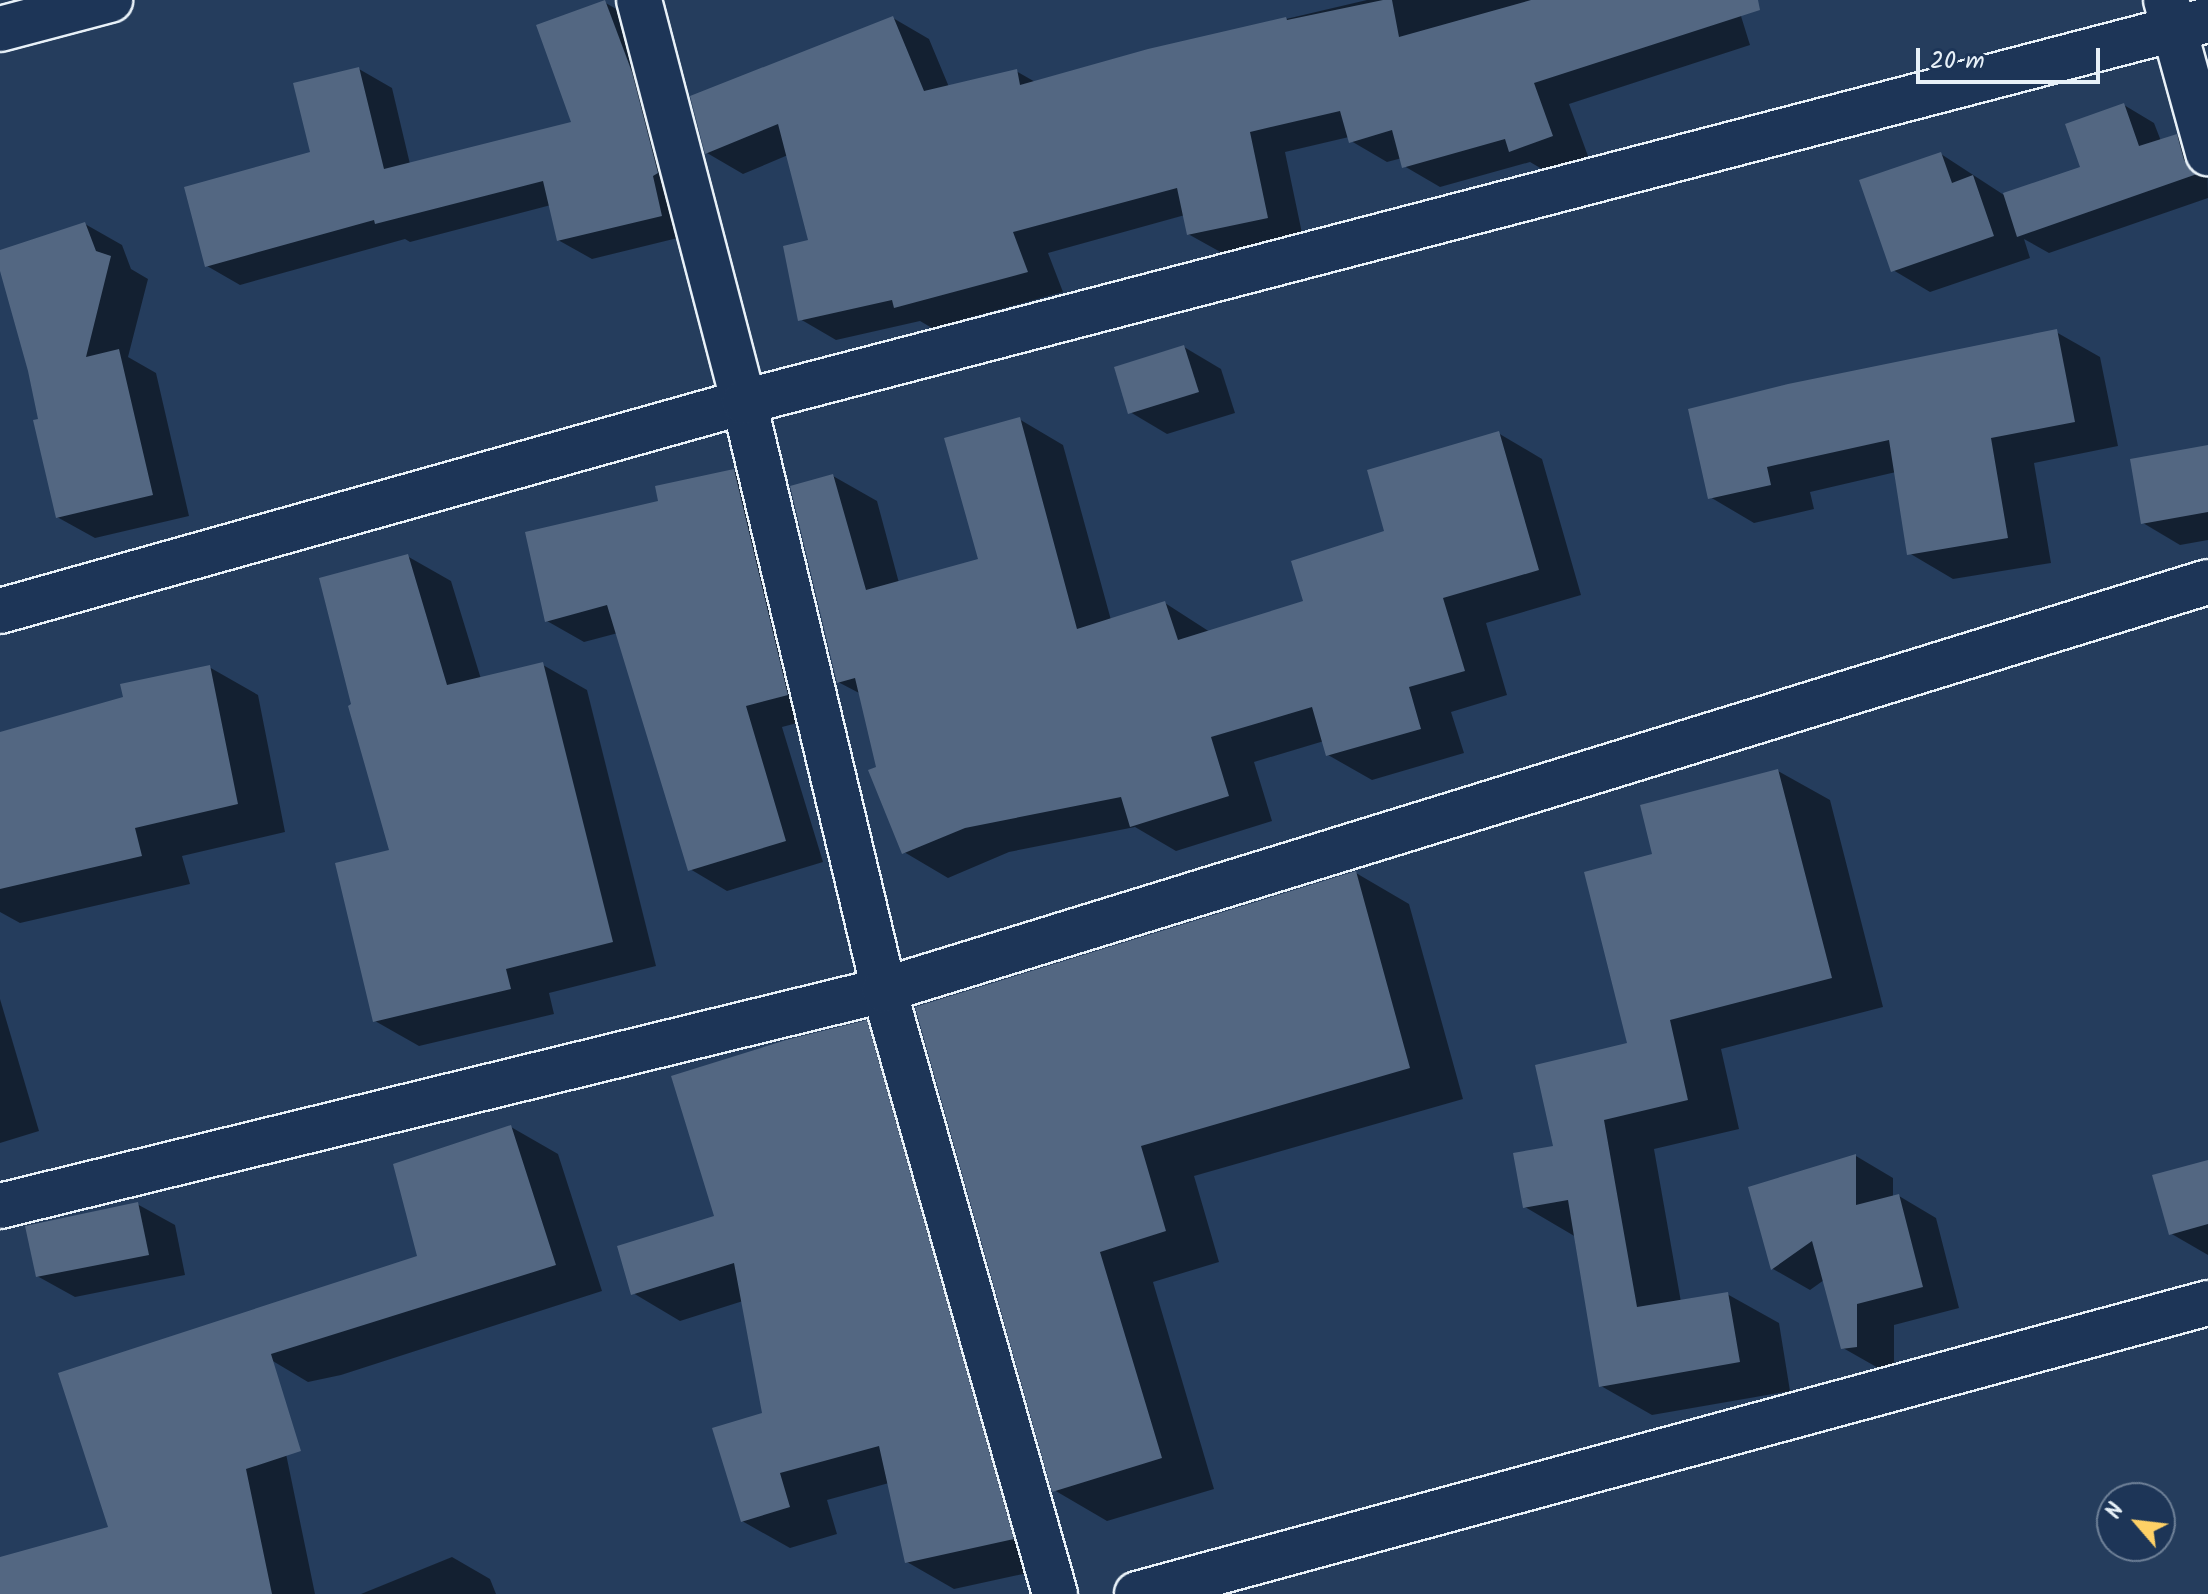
<!DOCTYPE html>
<html>
<head>
<meta charset="utf-8">
<style>
  body { margin:0 }
  #map { position:relative; width:2208px; height:1594px; overflow:hidden; background:#253d5d; font-family:Kalam,sans-serif }
  div>[style] { position:absolute }
  .shadow>* { inset:0; background:#0007 }
  .building>* { inset:0; background:#536782 }
  .roads { filter:drop-shadow(2px 0 #e8f1f8) drop-shadow(-2px 0 #e8f1f8) drop-shadow(0 2px #e8f1f8) drop-shadow(0 -2px #e8f1f8) }
  .street>* { height:44px; margin:-22px; padding:0 22px; transform-origin:22px; border-radius:22px; background:#1d3557 }
  span { translate:-50% -50%; white-space:nowrap; text-align:center; line-height:1.15; -webkit-text-stroke:6px #1d3557; paint-order:stroke }
  .north { position:absolute; left:2096px; top:1482px; width:80px; height:80px; box-sizing:border-box; background:#1d3557; border:2px solid #6e8097; border-radius:50%; rotate:298deg; font-size:22px; font-weight:700; line-height:32px; text-align:center; color:#e8f1f8 }
  .north::after { content:''; display:block; margin:auto; width:28px; height:36px; background:#ffd166; clip-path:polygon(50% 0,100% 100%,50% 72%,0 100%) }
  .scale { position:absolute; left:1916px; top:48px; width:184px; height:36px; box-sizing:border-box; border:4px solid #e8f1f8; border-top:0; padding-left:10px; font-size:24px; line-height:28px; white-space:nowrap; color:#e8f1f8; -webkit-text-stroke:6px #1d3557; paint-order:stroke }
</style>
</head>
<body>
<div id="map">
  <div class="shadow">
    <i style="clip-path:polygon(1367px 0,1736px 0,1750px 45px,1569px 104px,1588px 156px,1547px 172px,1530px 162px,1440px 187px,1404px 166px,1402px 158px,1387px 162px,1351px 141px,1349px 137px,1285px 152px,1303px 238px,1224px 254px,1188px 234px,1185px 215px,1048px 253px,1063px 292px,932px 328px,920px 321px,836px 340px,800px 319px,811px 242px,788px 155px,743px 174px,707px 153px,893px 18px,929px 39px,949px 87px,1016px 71px,1037px 83px,1149px 51px)"></i>
    <i style="clip-path:polygon(604px 2px,637px 21px,694px 234px,592px 259px,558px 240px,551px 205px,410px 242px,405px 239px,240px 285px,207px 266px,312px 153px,359px 69px,392px 88px,410px 164px,573px 123px)"></i>
    <i style="clip-path:polygon(2124px 105px,2154px 123px,2161px 141px,2177px 136px,2207px 153px,2208px 198px,2049px 253px,2024px 239px,2030px 258px,1930px 292px,1893px 270px,1941px 154px,2007px 197px,2083px 168px)"></i>
    <i style="clip-path:polygon(85px 224px,122px 245px,131px 269px,148px 279px,128px 357px,156px 373px,189px 516px,95px 538px,57px 517px,30px 371px,0 264px,0 252px)"></i>
    <i style="clip-path:polygon(2056px 332px,2100px 357px,2118px 446px,2034px 463px,2051px 563px,1953px 579px,1909px 553px,1896px 472px,1810px 492px,1814px 509px,1754px 523px,1710px 497px,1691px 411px)"></i>
    <i style="clip-path:polygon(1184px 347px,1221px 369px,1235px 413px,1167px 434px,1130px 412px)"></i>
    <i style="clip-path:polygon(1019px 419px,1063px 445px,1111px 620px,1165px 603px,1210px 632px,1305px 603px,1498px 433px,1542px 459px,1581px 595px,1486px 623px,1507px 695px,1451px 712px,1464px 753px,1372px 780px,1328px 755px,1324px 741px,1254px 762px,1272px 821px,1176px 851px,1135px 827px,1009px 852px,948px 878px,904px 852px,861px 694px,838px 682px,833px 476px,877px 501px,899px 583px,980px 560px)"></i>
    <i style="clip-path:polygon(2208px 447px,2208px 540px,2180px 545px,2143px 523px)"></i>
    <i style="clip-path:polygon(734px 471px,771px 492px,824px 716px,782px 727px,823px 862px,727px 891px,690px 869px,618px 633px,584px 642px,547px 621px,660px 502px)"></i>
    <i style="clip-path:polygon(407px 556px,451px 581px,481px 679px,543px 665px,587px 690px,656px 966px,549px 993px,554px 1014px,419px 1046px,375px 1021px,392px 851px)"></i>
    <i style="clip-path:polygon(209px 667px,258px 695px,285px 832px,182px 856px,190px 884px,20px 923px,0 912px,0 734px,126px 698px)"></i>
    <i style="clip-path:polygon(1778px 771px,1830px 800px,1883px 1007px,1721px 1049px,1739px 1129px,1654px 1149px,1681px 1302px,1727px 1294px,1779px 1323px,1790px 1391px,1652px 1415px,1601px 1386px,1576px 1237px,1525px 1207px,1556px 1148px,1630px 1044px,1654px 855px)"></i>
    <i style="clip-path:polygon(1356px 873px,1409px 904px,1463px 1099px,1194px 1176px,1219px 1262px,1153px 1282px,1214px 1489px,1107px 1521px,1054px 1490px,917px 1008px)"></i>
    <i style="clip-path:polygon(0 999px,39px 1131px,0 1143px)"></i>
    <i style="clip-path:polygon(866px 1022px,914px 1050px,1060px 1566px,954px 1589px,907px 1562px,889px 1483px,827px 1500px,837px 1534px,790px 1548px,742px 1521px,765px 1414px,743px 1301px,680px 1321px,633px 1293px,717px 1218px)"></i>
    <i style="clip-path:polygon(511px 1127px,558px 1154px,602px 1291px,341px 1375px,308px 1382px,266px 1357px,315px 1594px,0 1594px,0 1559px,111px 1529px,61px 1374px,419px 1258px)"></i>
    <i style="clip-path:polygon(1856px 1156px,1893px 1178px,1893px 1198px,1899px 1196px,1936px 1218px,1959px 1308px,1894px 1325px,1894px 1367px,1880px 1369px,1843px 1348px,1824px 1280px,1810px 1290px,1773px 1269px,1750px 1188px)"></i>
    <i style="clip-path:polygon(2208px 1162px,2208px 1255px,2170px 1233px)"></i>
    <i style="clip-path:polygon(137px 1204px,175px 1225px,185px 1275px,75px 1297px,37px 1276px)"></i>
    <i style="clip-path:polygon(452px 1557px,490px 1579px,496px 1594px,361px 1594px)"></i>
  </div>
  <div class="building">
    <i style="clip-path:polygon(605px 0,632px 72px,658px 173px,653px 176px,662px 216px,557px 241px,543px 181px,375px 224px,374px 220px,205px 267px,184px 187px,310px 152px,293px 83px,359px 67px,384px 169px,571px 122px,536px 25px)"></i>
    <i style="clip-path:polygon(1383px 0,1392px 0,1399px 37px,1531px 0,1758px 0,1760px 10px,1534px 83px,1553px 136px,1509px 152px,1505px 139px,1402px 168px,1392px 130px,1349px 143px,1340px 111px,1250px 132px,1268px 218px,1187px 235px,1177px 188px,1013px 232px,1028px 272px,894px 308px,892px 300px,798px 321px,783px 246px,808px 240px,778px 124px,705px 154px,690px 96px,893px 16px,924px 91px,1017px 69px,1020px 85px,1148px 49px,1286px 17px,1287px 20px)"></i>
    <i style="clip-path:polygon(2124px 103px,2139px 146px,2177px 134px,2184px 160px,2197px 174px,2017px 237px,2003px 193px,2080px 167px,2065px 124px)"></i>
    <i style="clip-path:polygon(1941px 152px,1952px 183px,1973px 175px,1994px 236px,1891px 272px,1859px 180px)"></i>
    <i style="clip-path:polygon(85px 222px,96px 251px,111px 256px,86px 357px,119px 349px,153px 495px,56px 518px,33px 420px,38px 419px,28px 371px,0 271px,0 250px)"></i>
    <i style="clip-path:polygon(2057px 329px,2075px 422px,1991px 438px,2008px 538px,1907px 555px,1889px 440px,1767px 467px,1771px 485px,1708px 499px,1688px 409px,1788px 384px)"></i>
    <i style="clip-path:polygon(1184px 345px,1199px 392px,1128px 414px,1114px 367px)"></i>
    <i style="clip-path:polygon(1020px 417px,1077px 629px,1165px 601px,1178px 640px,1303px 601px,1291px 561px,1384px 531px,1367px 470px,1499px 431px,1539px 570px,1443px 598px,1465px 671px,1409px 687px,1421px 729px,1326px 756px,1312px 707px,1211px 737px,1229px 796px,1130px 827px,1121px 797px,965px 828px,902px 854px,868px 770px,876px 767px,855px 678px,837px 683px,790px 486px,833px 474px,866px 590px,978px 559px,944px 438px)"></i>
    <i style="clip-path:polygon(2208px 445px,2208px 512px,2141px 524px,2130px 459px)"></i>
    <i style="clip-path:polygon(734px 469px,788px 695px,746px 706px,786px 841px,688px 871px,607px 605px,545px 622px,525px 532px,658px 501px,655px 486px)"></i>
    <i style="clip-path:polygon(408px 554px,447px 685px,543px 662px,613px 942px,506px 969px,511px 989px,373px 1022px,335px 863px,389px 850px,348px 706px,351px 704px,319px 578px)"></i>
    <i style="clip-path:polygon(210px 665px,238px 804px,135px 828px,142px 856px,0 889px,0 732px,123px 697px,120px 684px)"></i>
    <i style="clip-path:polygon(1778px 769px,1832px 978px,1670px 1020px,1688px 1100px,1604px 1120px,1637px 1307px,1728px 1292px,1740px 1362px,1599px 1387px,1568px 1200px,1523px 1208px,1513px 1153px,1553px 1146px,1535px 1065px,1627px 1043px,1584px 872px,1652px 854px,1640px 805px)"></i>
    <i style="clip-path:polygon(1356px 871px,1410px 1068px,1141px 1146px,1166px 1231px,1100px 1252px,1162px 1458px,1052px 1492px,915px 1007px)"></i>
    <i style="clip-path:polygon(867px 1020px,1014px 1539px,905px 1563px,879px 1446px,780px 1473px,790px 1507px,741px 1522px,712px 1428px,762px 1413px,734px 1263px,631px 1295px,617px 1246px,714px 1216px,671px 1076px,786px 1040px)"></i>
    <i style="clip-path:polygon(511px 1125px,556px 1265px,271px 1354px,301px 1451px,246px 1469px,272px 1594px,0 1594px,0 1557px,108px 1527px,58px 1373px,417px 1256px,393px 1164px)"></i>
    <i style="clip-path:polygon(1856px 1154px,1856px 1205px,1899px 1194px,1923px 1287px,1857px 1304px,1857px 1347px,1841px 1349px,1812px 1241px,1771px 1270px,1748px 1187px)"></i>
    <i style="clip-path:polygon(2208px 1160px,2208px 1224px,2169px 1235px,2152px 1175px)"></i>
    <i style="clip-path:polygon(138px 1202px,149px 1255px,36px 1277px,25px 1226px)"></i>
  </div>
  <div class="roads">
    <div class="street">
      <i style="left:639px;top:0;width:415px;rotate:75.4deg"></i>
      <i style="left:744px;top:402px;width:604px;rotate:76.61deg"></i>
      <i style="left:884px;top:990px;width:628px;rotate:74.19deg"></i>
      <i style="left:2166px;top:0;width:159px;rotate:74.6deg"></i>
      <i style="left:0;top:29px;width:114px;rotate:-14.8deg"></i>
      <i style="left:0;top:611px;width:773px;rotate:-15.69deg"></i>
      <i style="left:744px;top:402px;width:1513px;rotate:-14.62deg"></i>
      <i style="left:0;top:1206px;width:910px;rotate:-13.73deg"></i>
      <i style="left:884px;top:990px;width:1385px;rotate:-17.13deg"></i>
      <i style="left:1137px;top:1594px;width:1110px;rotate:-15.2deg"></i>
    </div>
  </div>
  <div class="north">N</div>
  <div class="scale">20 m</div>
</div>
</body>
</html>
